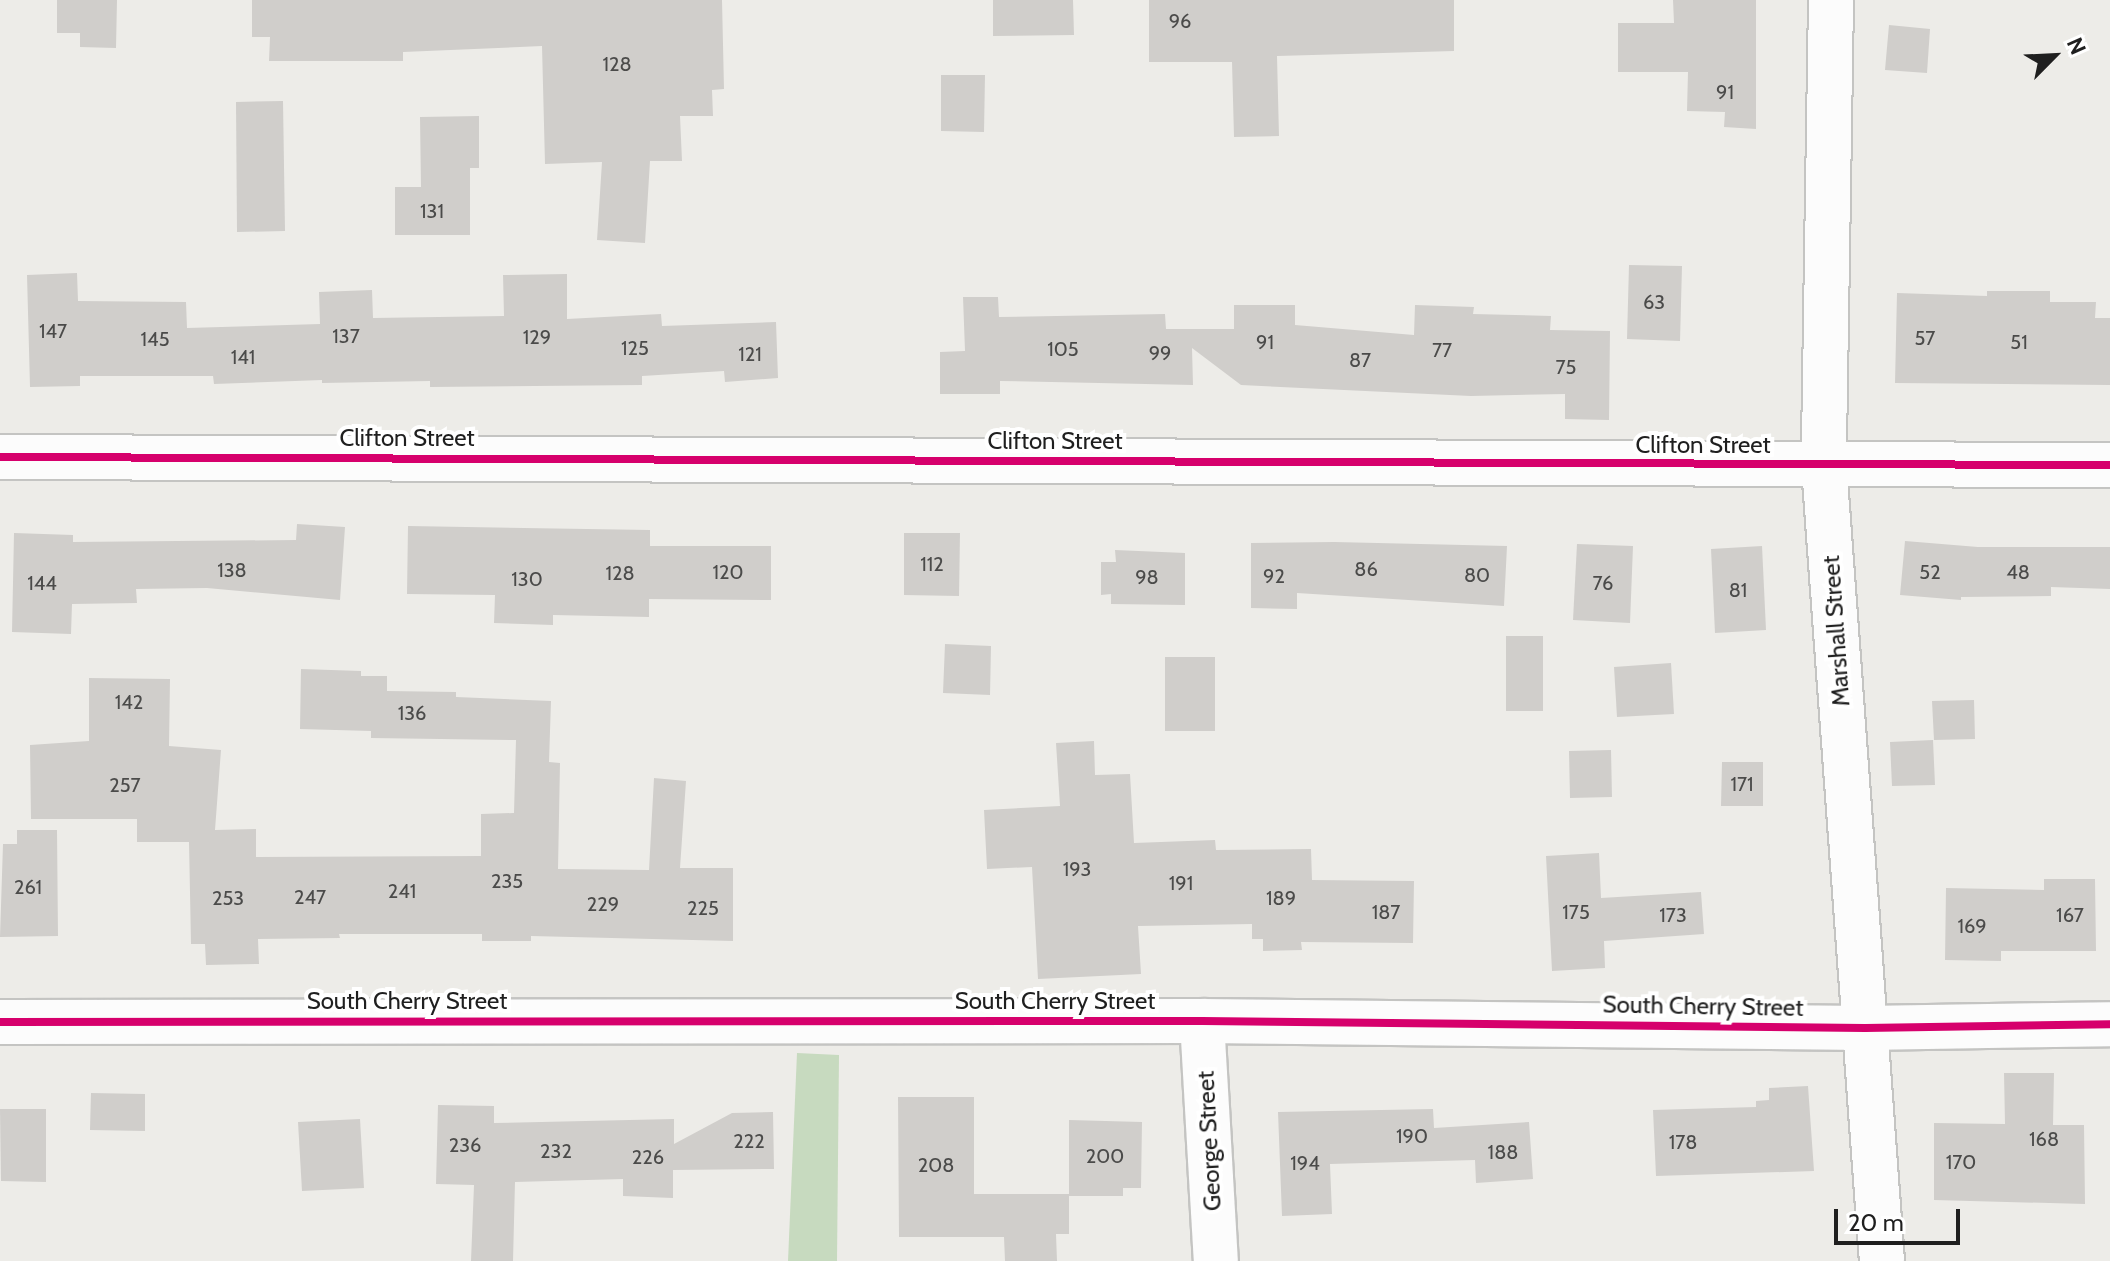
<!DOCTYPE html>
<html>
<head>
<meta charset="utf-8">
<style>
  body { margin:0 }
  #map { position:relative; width:2110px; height:1261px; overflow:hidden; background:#edece8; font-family:Cabin,sans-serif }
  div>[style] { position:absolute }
  .forest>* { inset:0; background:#c7dabf }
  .building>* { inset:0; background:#d0cecb }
  .roads { filter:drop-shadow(2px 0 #c4c4c2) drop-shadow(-2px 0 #c4c4c2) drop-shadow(0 2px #c4c4c2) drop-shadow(0 -2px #c4c4c2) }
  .minor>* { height:44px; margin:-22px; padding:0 22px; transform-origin:22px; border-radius:22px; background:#fcfcfc }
  .cycleway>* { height:8px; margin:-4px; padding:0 4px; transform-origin:4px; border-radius:4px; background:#d6006c }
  span { translate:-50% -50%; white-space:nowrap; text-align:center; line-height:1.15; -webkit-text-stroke:8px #fff; paint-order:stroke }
  .number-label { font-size:20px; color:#4b4b4a }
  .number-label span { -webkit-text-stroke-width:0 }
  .street-label { font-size:24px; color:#1f1f1f }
  .north { position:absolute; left:2014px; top:16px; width:80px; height:80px; -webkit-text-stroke:6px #fff; paint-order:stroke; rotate:66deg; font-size:22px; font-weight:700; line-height:32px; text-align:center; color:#1f1f1f }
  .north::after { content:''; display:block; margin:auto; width:28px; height:36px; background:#1f1f1f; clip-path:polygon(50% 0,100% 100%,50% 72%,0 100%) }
  .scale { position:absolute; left:1834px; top:1209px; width:126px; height:36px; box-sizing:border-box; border:4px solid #1f1f1f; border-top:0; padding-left:10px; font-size:24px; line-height:28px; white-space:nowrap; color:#1f1f1f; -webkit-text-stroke:6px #fff; paint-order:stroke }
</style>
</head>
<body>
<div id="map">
  <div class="forest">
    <i style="clip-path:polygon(797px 1053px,839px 1055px,837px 1261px,788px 1261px)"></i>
  </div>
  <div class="building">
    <i style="clip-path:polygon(57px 0,117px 0,116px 48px,80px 47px,80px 33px,57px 33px)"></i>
    <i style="clip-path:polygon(252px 0,722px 0,724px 89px,712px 90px,713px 116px,680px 116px,682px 161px,650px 161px,645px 243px,597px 240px,602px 162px,545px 164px,542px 46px,403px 52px,403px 61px,269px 61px,270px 37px,252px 37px)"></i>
    <i style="clip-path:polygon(993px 0,1073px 0,1074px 35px,993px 36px)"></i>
    <i style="clip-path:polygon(1149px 0,1454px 0,1454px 51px,1277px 56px,1279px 136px,1234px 137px,1232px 62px,1149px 62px)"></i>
    <i style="clip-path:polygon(1673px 0,1756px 0,1756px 129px,1724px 127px,1725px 112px,1687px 111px,1688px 72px,1618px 72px,1618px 23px,1674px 23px)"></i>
    <i style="clip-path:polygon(1889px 25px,1930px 29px,1927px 73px,1885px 70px)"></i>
    <i style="clip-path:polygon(941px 75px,985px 75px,984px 132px,941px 131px)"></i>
    <i style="clip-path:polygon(283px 101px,285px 231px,237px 232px,236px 102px)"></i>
    <i style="clip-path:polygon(479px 116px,479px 168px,470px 168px,470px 235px,395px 235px,395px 187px,421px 187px,420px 117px)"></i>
    <i style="clip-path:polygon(1629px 265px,1682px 266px,1680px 341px,1627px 339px)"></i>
    <i style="clip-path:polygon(77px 273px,78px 301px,186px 302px,187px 328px,320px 324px,319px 292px,372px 290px,373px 318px,504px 316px,503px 275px,567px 274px,567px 319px,661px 314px,662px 326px,776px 322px,778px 378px,725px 382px,724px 371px,642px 376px,642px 385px,430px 387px,430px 381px,322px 383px,322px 380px,214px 384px,213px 376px,80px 376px,80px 386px,30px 387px,27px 275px)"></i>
    <i style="clip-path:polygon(1987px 291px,2050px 291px,2050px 302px,2096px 302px,2095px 318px,2110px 318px,2110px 385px,1895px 383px,1897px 293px,1987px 296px)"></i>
    <i style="clip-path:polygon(963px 297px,998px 297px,999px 317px,1165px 314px,1166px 329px,1234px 329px,1234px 305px,1295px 305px,1295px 325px,1414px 335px,1415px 305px,1474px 307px,1473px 314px,1551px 316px,1550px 330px,1610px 331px,1609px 420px,1565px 419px,1565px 394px,1471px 396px,1241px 385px,1192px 348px,1193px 385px,1000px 381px,1000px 394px,940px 394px,940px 352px,965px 351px)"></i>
    <i style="clip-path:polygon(297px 524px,345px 527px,340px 600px,207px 588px,136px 589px,137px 603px,72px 604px,71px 634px,12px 632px,14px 533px,73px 535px,73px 542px,296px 540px)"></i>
    <i style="clip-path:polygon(408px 526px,650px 530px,650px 546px,771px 546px,771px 600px,649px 599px,649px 617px,553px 615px,553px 625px,494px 623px,495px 595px,407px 594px)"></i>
    <i style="clip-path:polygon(904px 533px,960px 533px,959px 596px,904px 595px)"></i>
    <i style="clip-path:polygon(1905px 541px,1978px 547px,2110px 547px,2110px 589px,2051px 587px,2051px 596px,1961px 597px,1961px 600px,1900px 595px)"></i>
    <i style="clip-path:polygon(1334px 542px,1507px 546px,1504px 606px,1297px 593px,1297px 609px,1251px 608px,1251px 543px)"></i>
    <i style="clip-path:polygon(1577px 544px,1633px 546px,1630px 623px,1573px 620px)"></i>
    <i style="clip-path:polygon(1762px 546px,1766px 630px,1715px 633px,1711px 549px)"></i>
    <i style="clip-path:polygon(1115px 550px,1185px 553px,1185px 605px,1111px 604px,1111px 594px,1101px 595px,1101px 562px,1116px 562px)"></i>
    <i style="clip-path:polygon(1506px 636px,1543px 636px,1543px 711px,1506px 711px)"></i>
    <i style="clip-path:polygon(945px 644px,991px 646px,990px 695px,943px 693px)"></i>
    <i style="clip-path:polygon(1165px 657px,1215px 657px,1215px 731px,1165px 731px)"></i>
    <i style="clip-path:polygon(1671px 663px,1674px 714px,1617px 717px,1614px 667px)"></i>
    <i style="clip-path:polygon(301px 669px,361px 671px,361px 676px,387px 676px,387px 691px,456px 692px,456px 697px,551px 701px,549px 762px,560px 763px,558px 869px,649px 870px,654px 778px,686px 781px,680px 868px,733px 868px,733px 941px,531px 936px,531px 941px,482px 941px,482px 934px,339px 934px,340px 938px,258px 939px,259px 964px,206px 965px,205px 944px,191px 944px,189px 842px,137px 842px,137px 819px,31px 819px,30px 745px,89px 741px,89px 678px,170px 679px,169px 746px,221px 750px,215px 830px,256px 829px,256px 857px,481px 856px,481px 814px,514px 813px,516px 740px,371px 738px,371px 731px,300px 729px)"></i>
    <i style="clip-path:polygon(1974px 700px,1975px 739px,1934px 740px,1932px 701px)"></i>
    <i style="clip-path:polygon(1933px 740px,1935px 785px,1892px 786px,1890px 742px)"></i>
    <i style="clip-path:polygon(1094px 741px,1095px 775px,1130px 774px,1134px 843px,1215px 840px,1216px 850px,1311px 849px,1312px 880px,1414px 881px,1413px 943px,1301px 942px,1302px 950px,1263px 951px,1263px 939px,1252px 939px,1252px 924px,1138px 926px,1141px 974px,1038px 979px,1032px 867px,987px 869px,984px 810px,1060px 806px,1056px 743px)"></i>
    <i style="clip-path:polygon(1611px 750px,1612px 797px,1570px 798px,1569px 751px)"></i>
    <i style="clip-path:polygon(1722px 762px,1763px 762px,1763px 806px,1721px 806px)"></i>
    <i style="clip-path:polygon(17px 830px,57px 830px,58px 936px,0 937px,3px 844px,17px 844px)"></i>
    <i style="clip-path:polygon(1599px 853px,1601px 898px,1701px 892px,1704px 934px,1604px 941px,1605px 968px,1552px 971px,1546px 856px)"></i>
    <i style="clip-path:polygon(2044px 879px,2095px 879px,2096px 951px,2001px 951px,2001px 961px,1945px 960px,1946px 888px,2044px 890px)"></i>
    <i style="clip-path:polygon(2004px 1073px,2054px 1073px,2053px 1125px,2084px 1125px,2085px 1204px,1934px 1200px,1934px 1123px,2005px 1124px)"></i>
    <i style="clip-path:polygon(1808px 1086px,1814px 1171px,1656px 1176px,1653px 1110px,1756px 1107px,1756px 1101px,1769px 1100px,1769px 1088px)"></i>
    <i style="clip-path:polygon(91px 1093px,145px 1094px,145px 1131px,90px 1130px)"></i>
    <i style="clip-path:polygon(898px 1097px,974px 1097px,974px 1194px,1069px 1194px,1069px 1234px,1056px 1234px,1057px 1261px,1005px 1261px,1004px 1237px,899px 1237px)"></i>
    <i style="clip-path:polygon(438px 1105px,494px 1106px,494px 1123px,674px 1119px,674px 1144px,732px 1113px,773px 1112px,774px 1169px,673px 1170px,673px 1198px,623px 1196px,623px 1179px,515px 1182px,513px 1261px,471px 1261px,474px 1185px,436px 1184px)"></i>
    <i style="clip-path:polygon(0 1109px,46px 1109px,46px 1182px,1px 1181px)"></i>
    <i style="clip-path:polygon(1433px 1109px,1434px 1128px,1529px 1122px,1533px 1179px,1476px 1183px,1475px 1160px,1330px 1164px,1332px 1214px,1282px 1216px,1278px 1112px)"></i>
    <i style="clip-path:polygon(360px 1119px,364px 1188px,302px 1191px,298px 1122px)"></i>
    <i style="clip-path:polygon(1069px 1120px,1142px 1122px,1141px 1188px,1123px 1188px,1123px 1196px,1069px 1196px)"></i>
  </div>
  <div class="roads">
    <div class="minor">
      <i style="left:1831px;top:0;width:466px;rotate:90.9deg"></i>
      <i style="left:1824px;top:466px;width:797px;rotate:85.83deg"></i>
      <i style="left:0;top:457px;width:2110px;rotate:0.22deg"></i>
      <i style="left:1202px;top:1021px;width:240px;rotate:86.7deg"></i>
      <i style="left:0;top:1022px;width:1202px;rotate:-0.05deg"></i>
      <i style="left:1202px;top:1021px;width:663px;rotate:0.6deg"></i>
      <i style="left:1865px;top:1028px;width:245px;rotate:-0.9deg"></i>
    </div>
  </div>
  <div class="cycleway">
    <i style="left:0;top:457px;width:2110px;rotate:0.22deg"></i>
    <i style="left:0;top:1022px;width:1202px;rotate:-0.05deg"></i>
    <i style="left:1202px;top:1021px;width:663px;rotate:0.6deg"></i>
    <i style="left:1865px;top:1028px;width:245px;rotate:-0.9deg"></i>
  </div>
  <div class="number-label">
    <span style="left:1180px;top:21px">96</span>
    <span style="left:617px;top:64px">128</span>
    <span style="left:1725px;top:92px">91</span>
    <span style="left:432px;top:211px">131</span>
    <span style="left:1654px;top:302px">63</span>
    <span style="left:53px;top:331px">147</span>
    <span style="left:346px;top:336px">137</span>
    <span style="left:537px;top:337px">129</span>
    <span style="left:1925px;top:338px">57</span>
    <span style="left:155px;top:339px">145</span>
    <span style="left:1265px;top:342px">91</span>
    <span style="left:2019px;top:342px">51</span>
    <span style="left:635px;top:348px">125</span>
    <span style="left:1063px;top:349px">105</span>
    <span style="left:1442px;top:350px">77</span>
    <span style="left:1160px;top:353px">99</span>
    <span style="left:750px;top:354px">121</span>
    <span style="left:243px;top:357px">141</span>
    <span style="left:1360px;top:360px">87</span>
    <span style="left:1566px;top:367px">75</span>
    <span style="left:932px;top:564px">112</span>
    <span style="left:1366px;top:569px">86</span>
    <span style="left:232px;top:570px">138</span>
    <span style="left:728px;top:572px">120</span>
    <span style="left:1930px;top:572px">52</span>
    <span style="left:2018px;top:572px">48</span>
    <span style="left:620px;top:573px">128</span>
    <span style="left:1477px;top:575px">80</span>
    <span style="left:1274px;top:576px">92</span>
    <span style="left:1147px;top:577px">98</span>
    <span style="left:527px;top:579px">130</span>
    <span style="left:42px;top:583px">144</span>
    <span style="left:1603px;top:583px">76</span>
    <span style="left:1738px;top:590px">81</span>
    <span style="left:129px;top:702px">142</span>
    <span style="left:412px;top:713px">136</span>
    <span style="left:1742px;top:784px">171</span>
    <span style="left:125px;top:785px">257</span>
    <span style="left:1077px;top:869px">193</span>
    <span style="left:507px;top:881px">235</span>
    <span style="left:1181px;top:883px">191</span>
    <span style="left:28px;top:887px">261</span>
    <span style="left:402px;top:891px">241</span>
    <span style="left:310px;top:897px">247</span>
    <span style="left:228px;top:898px">253</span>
    <span style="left:1281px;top:898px">189</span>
    <span style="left:603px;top:904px">229</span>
    <span style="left:703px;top:908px">225</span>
    <span style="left:1386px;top:912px">187</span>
    <span style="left:1576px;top:912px">175</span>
    <span style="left:1673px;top:915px">173</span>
    <span style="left:2070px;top:915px">167</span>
    <span style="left:1972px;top:926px">169</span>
    <span style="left:1412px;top:1136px">190</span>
    <span style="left:2044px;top:1139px">168</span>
    <span style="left:749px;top:1141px">222</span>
    <span style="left:1683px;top:1142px">178</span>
    <span style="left:465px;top:1145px">236</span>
    <span style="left:556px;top:1151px">232</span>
    <span style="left:1503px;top:1152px">188</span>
    <span style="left:1105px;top:1156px">200</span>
    <span style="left:648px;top:1157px">226</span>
    <span style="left:1961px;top:1162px">170</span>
    <span style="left:1305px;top:1163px">194</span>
    <span style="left:936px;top:1165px">208</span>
  </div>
  <div class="street-label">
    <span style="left:407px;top:438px">Clifton Street</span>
    <span style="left:1055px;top:441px">Clifton Street</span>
    <span style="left:1703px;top:445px">Clifton Street</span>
    <span style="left:1836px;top:631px;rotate:-94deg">Marshall Street</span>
    <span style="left:407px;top:1001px">South Cherry Street</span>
    <span style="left:1055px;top:1001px">South Cherry Street</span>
    <span style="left:1703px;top:1006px;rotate:1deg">South Cherry Street</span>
    <span style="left:1209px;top:1141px;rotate:-93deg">George Street</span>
  </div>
  <div class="north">N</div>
  <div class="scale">20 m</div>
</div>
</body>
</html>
